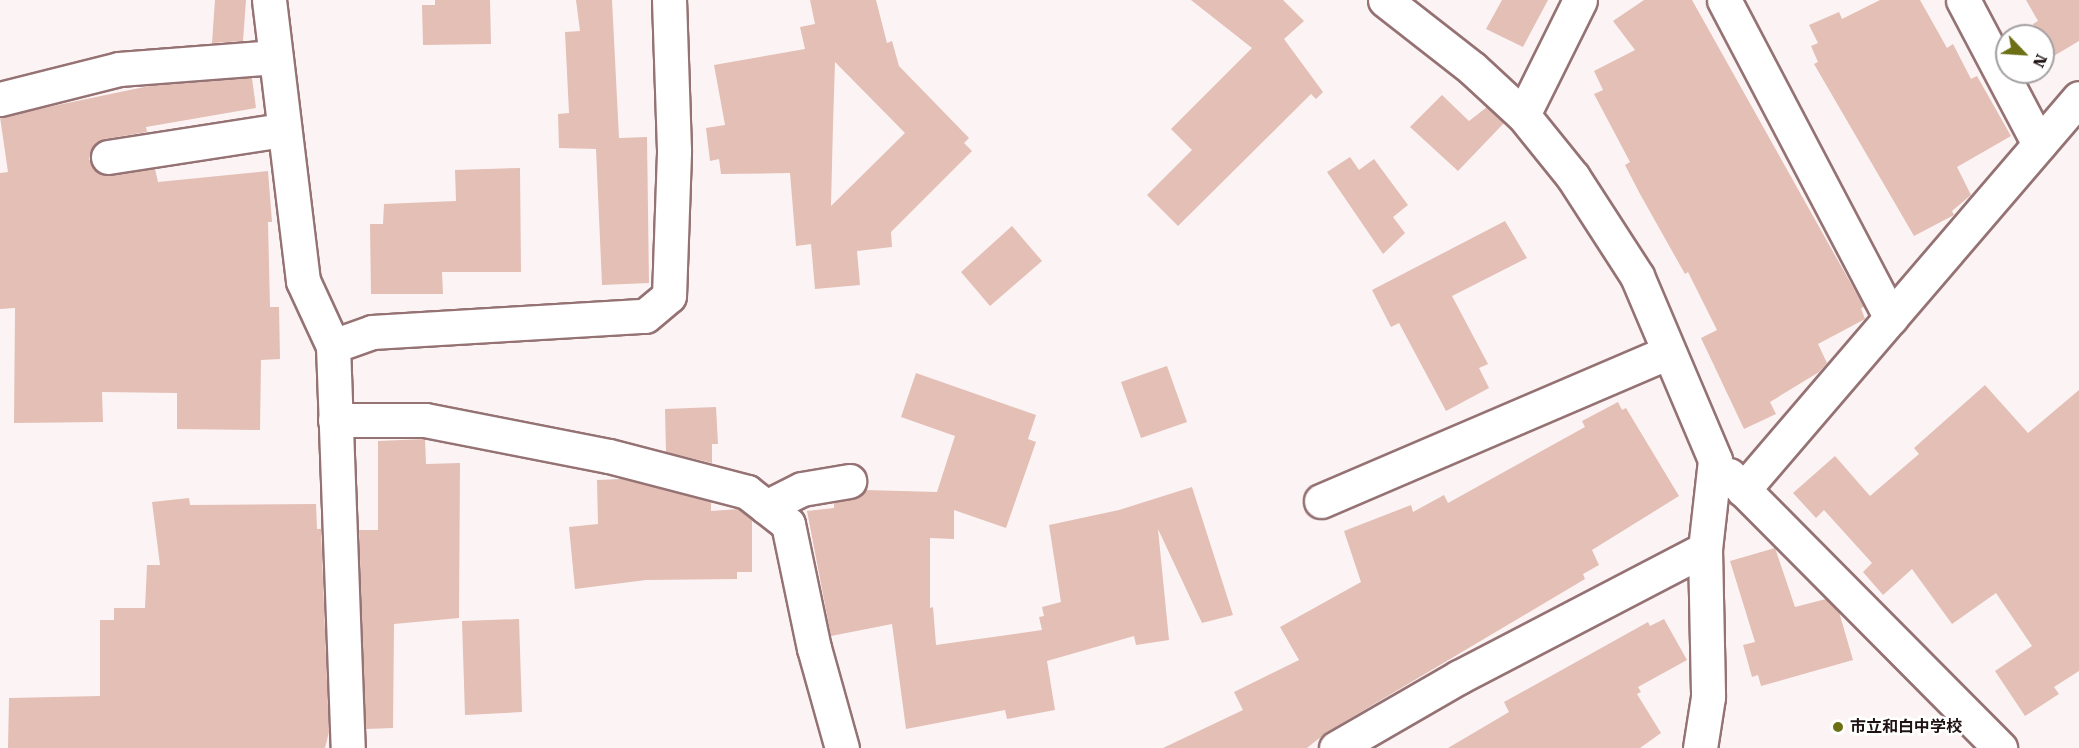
<!DOCTYPE html>
<html>
<head>
<meta charset="utf-8">
<style>
  body { margin:0 }
  #map { position:relative; width:2079px; height:748px; overflow:hidden; background:#fcf4f4; font-family:"Roboto Serif","Noto Sans JP",serif }
  div>[style] { position:absolute }
  .building>* { inset:0; background:#e3bfb5 }
  .roads { filter:drop-shadow(2px 0 #957273) drop-shadow(-2px 0 #957273) drop-shadow(0 2px #957273) drop-shadow(0 -2px #957273) }
  .minor>* { height:33px; margin:-16.5px; padding:0 16.5px; transform-origin:16.5px; border-radius:16.5px; background:#fff }
  .tertiary>* { height:33px; margin:-16.5px; padding:0 16.5px; transform-origin:16.5px; border-radius:16.5px; background:#fff }
  .dots>* { width:16px; height:16px; translate:-50% -50%; box-sizing:border-box; border:3px solid #fff; border-radius:50% }
  span { translate:-50% -50%; white-space:nowrap; text-align:center; line-height:1.15; -webkit-text-stroke:5px #fff; paint-order:stroke }
  .poi-label { font-size:16px; color:#1f1213; font-weight:700 }
  .left { translate:0 -50%; text-align:left }
  .north { position:absolute; left:1995px; top:24px; width:60px; height:60px; box-sizing:border-box; background:#fff; border:2px solid #a5a0a1; border-radius:50%; rotate:115deg; font-size:16px; font-weight:700; line-height:24px; text-align:center; color:#1f1213 }
  .north::after { content:''; display:block; margin:auto; width:21px; height:27px; background:#6c6f13; clip-path:polygon(50% 0,100% 100%,50% 72%,0 100%) }
</style>
</head>
<body>
<div id="map">
  <div class="building">
    <i style="clip-path:polygon(215px 0,246px 0,243px 41px,212px 43px)"></i>
    <i style="clip-path:polygon(435px 0,490px 0,491px 44px,423px 45px,422px 5px,435px 5px)"></i>
    <i style="clip-path:polygon(576px 0,612px 0,619px 138px,647px 137px,649px 283px,602px 285px,596px 149px,559px 148px,558px 114px,569px 113px,565px 32px,580px 31px)"></i>
    <i style="clip-path:polygon(evenodd,810px 0,876px 0,887px 43px,892px 41px,899px 66px,969px 138px,964px 143px,972px 151px,891px 232px,892px 247px,857px 251px,860px 285px,815px 289px,811px 244px,796px 246px,790px 173px,721px 174px,719px 159px,710px 161px,706px 128px,725px 125px,714px 65px,805px 49px,800px 27px,815px 24px,810px 0,835px 62px,905px 133px,831px 206px,833px 124px,835px 62px)"></i>
    <i style="clip-path:polygon(1191px 0,1283px 0,1304px 21px,1284px 39px,1323px 92px,1316px 99px,1311px 94px,1178px 226px,1147px 195px,1192px 150px,1171px 129px,1252px 48px)"></i>
    <i style="clip-path:polygon(1502px 0,1548px 0,1523px 47px,1486px 29px)"></i>
    <i style="clip-path:polygon(1644px 0,1692px 0,1864px 307px,1861px 308px,1865px 319px,1818px 344px,1827px 363px,1819px 372px,1770px 402px,1776px 414px,1744px 429px,1701px 338px,1717px 330px,1688px 272px,1685px 274px,1640px 194px,1625px 165px,1630px 162px,1594px 94px,1603px 90px,1594px 71px,1635px 50px,1613px 21px)"></i>
    <i style="clip-path:polygon(1880px 0,1920px 0,1947px 48px,1953px 44px,1971px 79px,1977px 76px,2011px 136px,1957px 167px,1971px 195px,1952px 211px,1954px 215px,1914px 236px,1814px 64px,1818px 62px,1811px 46px,1818px 43px,1809px 25px,1839px 12px,1842px 19px)"></i>
    <i style="clip-path:polygon(2026px 0,2079px 0,2079px 41px,2052px 57px,2033px 24px,2038px 21px)"></i>
    <i style="clip-path:polygon(252px 78px,256px 108px,146px 127px,147px 132px,105px 139px,96px 143px,89px 159px,102px 175px,155px 169px,158px 182px,268px 171px,272px 222px,268px 222px,270px 307px,279px 307px,280px 359px,261px 360px,260px 430px,177px 429px,177px 393px,102px 392px,103px 422px,14px 423px,15px 308px,0 309px,0 173px,8px 172px,0 117px,149px 86px)"></i>
    <i style="clip-path:polygon(1442px 95px,1469px 121px,1487px 107px,1504px 123px,1458px 171px,1410px 127px)"></i>
    <i style="clip-path:polygon(1350px 157px,1359px 170px,1374px 159px,1408px 205px,1393px 217px,1405px 233px,1383px 254px,1327px 172px)"></i>
    <i style="clip-path:polygon(520px 168px,521px 272px,442px 272px,443px 294px,371px 294px,370px 224px,383px 224px,384px 204px,456px 201px,455px 170px)"></i>
    <i style="clip-path:polygon(1505px 221px,1527px 258px,1452px 296px,1488px 364px,1479px 368px,1489px 388px,1446px 411px,1399px 323px,1391px 327px,1372px 290px)"></i>
    <i style="clip-path:polygon(1012px 226px,1042px 261px,990px 306px,961px 272px)"></i>
    <i style="clip-path:polygon(1167px 366px,1187px 422px,1141px 438px,1121px 382px)"></i>
    <i style="clip-path:polygon(916px 373px,1036px 415px,1028px 439px,1036px 442px,1006px 528px,954px 510px,954px 539px,930px 538px,930px 608px,933px 607px,936px 645px,1042px 630px,1039px 617px,1044px 616px,1042px 607px,1061px 602px,1049px 525px,1119px 510px,1192px 487px,1233px 615px,1202px 623px,1158px 529px,1169px 640px,1136px 645px,1134px 636px,1047px 661px,1055px 710px,1007px 719px,1005px 710px,906px 729px,892px 624px,831px 636px,807px 511px,834px 508px,834px 503px,853px 499px,865px 490px,937px 492px,955px 436px,901px 417px)"></i>
    <i style="clip-path:polygon(1985px 385px,2028px 433px,2079px 390px,2079px 671px,2054px 687px,2059px 694px,2025px 716px,1995px 671px,2032px 646px,1996px 593px,1952px 624px,1912px 569px,1883px 595px,1863px 572px,1872px 563px,1824px 510px,1816px 518px,1793px 493px,1835px 456px,1870px 496px,1919px 454px,1914px 448px)"></i>
    <i style="clip-path:polygon(1618px 402px,1622px 410px,1626px 408px,1679px 496px,1592px 550px,1599px 565px,1583px 574px,1585px 579px,1327px 732px,1307px 748px,1163px 748px,1243px 710px,1234px 692px,1299px 660px,1280px 627px,1361px 582px,1344px 531px,1411px 505px,1413px 512px,1444px 495px,1448px 503px,1585px 427px,1582px 421px)"></i>
    <i style="clip-path:polygon(716px 407px,718px 444px,712px 444px,712px 463px,666px 452px,665px 409px)"></i>
    <i style="clip-path:polygon(425px 439px,426px 464px,460px 463px,459px 618px,394px 624px,393px 728px,366px 729px,359px 530px,378px 530px,378px 441px)"></i>
    <i style="clip-path:polygon(622px 479px,711px 502px,711px 511px,739px 509px,752px 520px,752px 572px,737px 572px,737px 579px,646px 580px,575px 589px,569px 527px,598px 524px,597px 480px)"></i>
    <i style="clip-path:polygon(189px 498px,190px 505px,316px 504px,317px 529px,321px 529px,329px 732px,325px 748px,8px 748px,9px 698px,100px 696px,100px 620px,114px 620px,114px 608px,145px 608px,147px 565px,160px 565px,152px 502px)"></i>
    <i style="clip-path:polygon(1775px 548px,1795px 607px,1826px 599px,1839px 612px,1853px 660px,1761px 686px,1758px 675px,1752px 677px,1743px 645px,1755px 642px,1730px 561px)"></i>
    <i style="clip-path:polygon(519px 619px,522px 712px,465px 715px,462px 621px)"></i>
    <i style="clip-path:polygon(1664px 619px,1687px 660px,1638px 687px,1641px 692px,1637px 694px,1661px 733px,1640px 748px,1448px 748px,1509px 712px,1504px 702px,1648px 622px,1650px 626px)"></i>
  </div>
  <div class="roads">
    <div class="minor">
      <i style="left:269px;top:0;width:283px;rotate:83.1deg"></i>
      <i style="left:303px;top:281px;width:72px;rotate:65.2deg"></i>
      <i style="left:333px;top:346px;width:402px;rotate:87.9deg"></i>
      <i style="left:1724px;top:0;width:359px;rotate:62.3deg"></i>
      <i style="left:1963px;top:0;width:163px;rotate:62.2deg"></i>
      <i style="left:0;top:99px;width:123px;rotate:-14.1deg"></i>
      <i style="left:119px;top:69px;width:157px;rotate:-4.4deg"></i>
      <i style="left:1523px;top:115px;width:128px;rotate:-63.6deg"></i>
      <i style="left:108px;top:157px;width:177px;rotate:-8.8deg"></i>
      <i style="left:333px;top:346px;width:41px;rotate:-19.7deg"></i>
      <i style="left:372px;top:332px;width:273px;rotate:-3.4deg"></i>
      <i style="left:645px;top:316px;width:31px;rotate:-40deg"></i>
      <i style="left:669px;top:296px;width:146px;rotate:-88deg"></i>
      <i style="left:674px;top:150px;width:150px;rotate:-91.9deg"></i>
      <i style="left:335px;top:420px;width:90px"></i>
      <i style="left:425px;top:420px;width:187px;rotate:11.1deg"></i>
      <i style="left:609px;top:456px;width:143px;rotate:14.6deg"></i>
      <i style="left:747px;top:492px;width:52px;rotate:38deg"></i>
      <i style="left:788px;top:524px;width:127px;rotate:78.2deg"></i>
      <i style="left:814px;top:648px;width:104px;rotate:74.4deg"></i>
      <i style="left:1729px;top:475px;width:385px;rotate:45.2deg"></i>
      <i style="left:1743px;top:490px;width:516px;rotate:-49.4deg"></i>
      <i style="left:1321px;top:501px;width:378px;rotate:-23.2deg"></i>
      <i style="left:766px;top:507px;width:40px;rotate:-26.6deg"></i>
      <i style="left:802px;top:489px;width:48px;rotate:-9.7deg"></i>
      <i style="left:1336px;top:748px;width:142px;rotate:-30deg"></i>
      <i style="left:1459px;top:677px;width:277px;rotate:-27.5deg"></i>
    </div>
    <div class="tertiary">
      <i style="left:1385px;top:0;width:110px;rotate:38deg"></i>
      <i style="left:1472px;top:68px;width:69px;rotate:42.7deg"></i>
      <i style="left:1523px;top:115px;width:80px;rotate:51.1deg"></i>
      <i style="left:1573px;top:177px;width:118px;rotate:57.1deg"></i>
      <i style="left:1637px;top:276px;width:200px;rotate:67deg"></i>
      <i style="left:1715px;top:460px;width:90px;rotate:96.4deg"></i>
      <i style="left:1705px;top:549px;width:148px;rotate:88.8deg"></i>
      <i style="left:1708px;top:697px;width:52px;rotate:98.9deg"></i>
    </div>
  </div>
  <div class="dots">
    <i style="left:1838px;top:727px;background:#6c6f13"></i>
  </div>
  <div class="poi-label">
    <span class="left" style="left:1850px;top:727px">市立和白中学校</span>
  </div>
  <div class="north">N</div>
</div>
</body>
</html>
